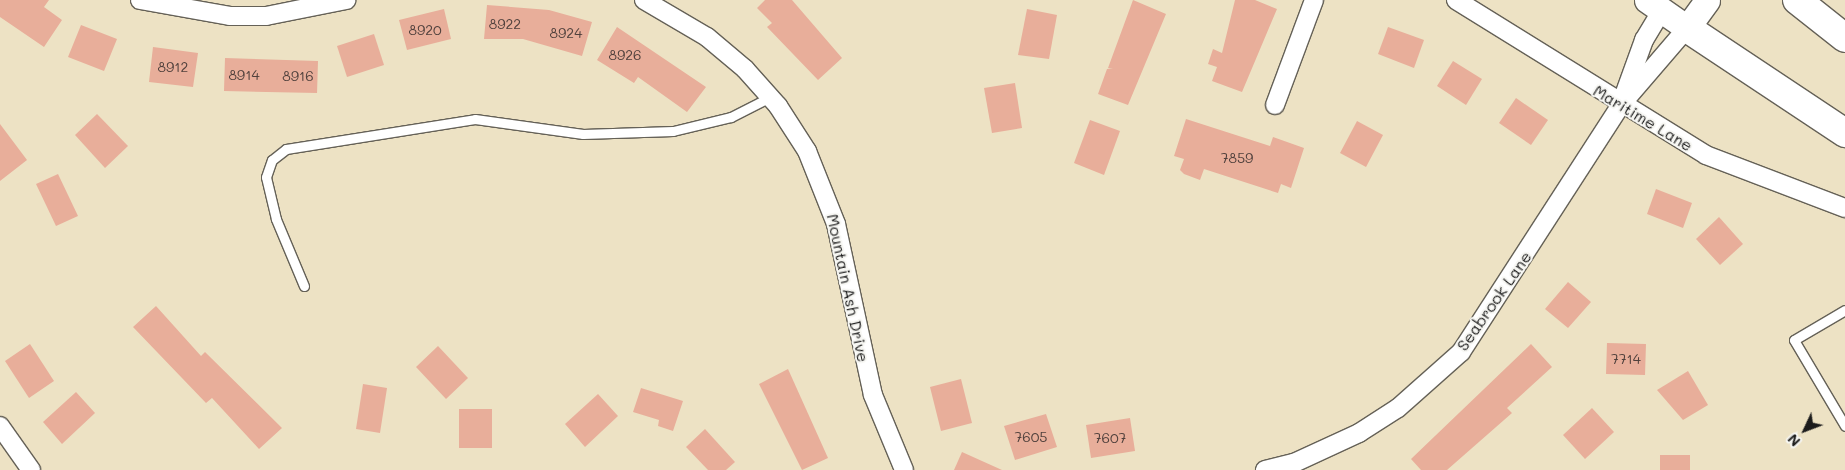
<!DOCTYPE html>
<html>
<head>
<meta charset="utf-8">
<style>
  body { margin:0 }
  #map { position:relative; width:1845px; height:470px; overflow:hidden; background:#ede2c4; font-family:Mali,sans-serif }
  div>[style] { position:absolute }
  .building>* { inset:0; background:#e8ae9a }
  .roads { filter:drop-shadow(1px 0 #656157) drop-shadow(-1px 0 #656157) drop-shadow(0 1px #656157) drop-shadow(0 -1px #656157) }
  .service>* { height:9px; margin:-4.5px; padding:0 4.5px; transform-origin:4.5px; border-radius:4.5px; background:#fff }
  .minor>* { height:18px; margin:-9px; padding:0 9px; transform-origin:9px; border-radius:9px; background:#fff }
  .secondary>* { height:25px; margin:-12.5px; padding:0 12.5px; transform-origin:12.5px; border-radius:12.5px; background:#fff }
  .trunk>* { height:28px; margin:-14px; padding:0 14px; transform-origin:14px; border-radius:14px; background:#fff }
  span { translate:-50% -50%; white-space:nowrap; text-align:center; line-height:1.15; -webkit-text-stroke:4px #f6f6f2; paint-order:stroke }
  .number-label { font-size:14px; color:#4f403c }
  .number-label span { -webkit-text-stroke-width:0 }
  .street-label { font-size:16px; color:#1c1c1c }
  .north { position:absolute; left:1780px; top:405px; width:50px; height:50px; -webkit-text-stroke:4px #f6f6f2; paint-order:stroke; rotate:227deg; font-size:14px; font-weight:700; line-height:20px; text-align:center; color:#1c1c1c }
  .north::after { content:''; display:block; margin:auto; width:18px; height:22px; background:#1c1c1c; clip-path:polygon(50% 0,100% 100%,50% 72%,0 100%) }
</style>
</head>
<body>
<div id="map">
  <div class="building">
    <i style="clip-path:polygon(0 0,49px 0,44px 7px,62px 20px,44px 47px,0 17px)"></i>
    <i style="clip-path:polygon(765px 0,792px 0,842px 58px,818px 80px,767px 27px,772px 23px,757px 8px)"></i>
    <i style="clip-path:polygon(1133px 0,1166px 14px,1128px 105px,1098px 94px,1107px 69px,1113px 68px,1108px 68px)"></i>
    <i style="clip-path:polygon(1235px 0,1255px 0,1277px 9px,1242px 92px,1212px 81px,1217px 67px,1208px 64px,1213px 49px,1222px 53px)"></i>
    <i style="clip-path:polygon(487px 5px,549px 10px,592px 22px,582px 56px,523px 39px,484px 39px)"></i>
    <i style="clip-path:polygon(444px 9px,451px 39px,407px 50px,399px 20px)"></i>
    <i style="clip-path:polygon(1027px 9px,1057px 15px,1049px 59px,1018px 55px)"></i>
    <i style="clip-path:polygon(81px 25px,117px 39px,104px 71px,68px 57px)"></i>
    <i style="clip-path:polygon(617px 27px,706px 87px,687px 112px,638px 77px,634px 83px,597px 60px)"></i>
    <i style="clip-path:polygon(1388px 27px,1424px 40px,1414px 68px,1378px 54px)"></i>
    <i style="clip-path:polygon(374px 34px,384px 65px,347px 77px,337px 46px)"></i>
    <i style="clip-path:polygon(153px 47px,198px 53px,193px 87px,149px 82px)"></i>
    <i style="clip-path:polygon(225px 58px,318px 61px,317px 93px,224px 91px)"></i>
    <i style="clip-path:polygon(1453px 61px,1482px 79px,1466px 105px,1437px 86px)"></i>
    <i style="clip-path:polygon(1015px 83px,1022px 128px,992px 133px,984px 88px)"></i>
    <i style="clip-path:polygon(1516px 98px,1548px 120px,1531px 145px,1499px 123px)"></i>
    <i style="clip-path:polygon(97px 114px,128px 146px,105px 168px,75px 135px)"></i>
    <i style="clip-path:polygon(1186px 119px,1270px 146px,1273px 137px,1304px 148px,1291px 188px,1281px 184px,1278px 193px,1204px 169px,1200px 180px,1184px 174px,1180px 170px,1184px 159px,1174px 156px)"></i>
    <i style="clip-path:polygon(1090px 120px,1120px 131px,1104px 175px,1074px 163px)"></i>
    <i style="clip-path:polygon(1357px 121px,1383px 135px,1366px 167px,1340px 153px)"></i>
    <i style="clip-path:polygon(0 124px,27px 160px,0 181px)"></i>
    <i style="clip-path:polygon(58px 174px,78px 216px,56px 226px,36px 184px)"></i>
    <i style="clip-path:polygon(1656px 189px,1692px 203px,1683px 228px,1647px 214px)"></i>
    <i style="clip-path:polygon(1719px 217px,1743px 244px,1720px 265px,1696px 239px)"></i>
    <i style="clip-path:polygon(1568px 282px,1591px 302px,1568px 328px,1545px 309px)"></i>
    <i style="clip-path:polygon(156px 306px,201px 356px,205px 352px,282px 428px,259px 449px,212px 398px,206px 403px,133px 327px)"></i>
    <i style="clip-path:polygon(1607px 343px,1646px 344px,1645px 375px,1606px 374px)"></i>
    <i style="clip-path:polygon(30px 344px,54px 381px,29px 398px,5px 361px)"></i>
    <i style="clip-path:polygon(1531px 344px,1552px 367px,1507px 408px,1512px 413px,1447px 470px,1421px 470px,1411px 459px)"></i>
    <i style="clip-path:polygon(438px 346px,468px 378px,446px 399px,416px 367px)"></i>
    <i style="clip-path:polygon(788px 369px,828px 458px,802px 470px,759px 384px)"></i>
    <i style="clip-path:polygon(1688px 371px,1708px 405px,1683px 420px,1657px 390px)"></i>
    <i style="clip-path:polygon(961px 379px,972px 423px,941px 431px,930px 387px)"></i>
    <i style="clip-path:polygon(363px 384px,387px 388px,380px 433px,356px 429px)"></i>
    <i style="clip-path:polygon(641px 388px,683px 401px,673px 431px,658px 426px,659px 420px,633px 412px)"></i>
    <i style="clip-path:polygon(76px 392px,95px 413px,62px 444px,43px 422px)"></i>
    <i style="clip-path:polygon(598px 394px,618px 416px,585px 447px,565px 424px)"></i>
    <i style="clip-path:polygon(1592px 408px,1614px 432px,1585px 459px,1563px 435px)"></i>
    <i style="clip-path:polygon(459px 409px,492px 409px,492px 448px,459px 448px)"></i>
    <i style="clip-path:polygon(1046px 414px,1057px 447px,1015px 460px,1004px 426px)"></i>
    <i style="clip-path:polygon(1130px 418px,1135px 451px,1091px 458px,1086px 425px)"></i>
    <i style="clip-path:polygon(705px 429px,735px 462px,726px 470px,708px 470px,686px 447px)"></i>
    <i style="clip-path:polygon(962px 452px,1002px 470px,954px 470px)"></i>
    <i style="clip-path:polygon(1660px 455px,1690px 455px,1690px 470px,1660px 470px)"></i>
  </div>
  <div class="roads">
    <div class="service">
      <i style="left:304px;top:286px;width:73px;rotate:-112.7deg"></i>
      <i style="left:276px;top:219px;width:43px;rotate:-103.4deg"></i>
      <i style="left:266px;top:177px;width:18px;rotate:-71deg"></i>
      <i style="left:272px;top:160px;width:18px;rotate:-38deg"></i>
      <i style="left:286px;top:149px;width:191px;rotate:-9deg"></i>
      <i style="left:475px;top:119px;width:109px;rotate:7.9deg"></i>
      <i style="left:583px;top:134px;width:90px;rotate:-1.9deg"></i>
      <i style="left:673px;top:131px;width:60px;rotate:-13.6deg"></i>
      <i style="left:731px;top:117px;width:44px;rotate:-27.1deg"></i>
      <i style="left:1845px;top:310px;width:59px;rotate:149.5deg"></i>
      <i style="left:1794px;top:340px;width:100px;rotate:59.3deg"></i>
    </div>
    <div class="minor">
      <i style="left:140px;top:0;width:91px;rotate:10.1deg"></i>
      <i style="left:230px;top:16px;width:36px"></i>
      <i style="left:266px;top:16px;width:82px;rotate:-11.3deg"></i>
      <i style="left:644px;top:0;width:73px;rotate:30.4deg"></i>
      <i style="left:707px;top:37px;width:50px;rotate:40.1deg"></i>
      <i style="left:745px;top:69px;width:50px;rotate:48.3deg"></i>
      <i style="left:778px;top:106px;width:54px;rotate:57.2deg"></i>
      <i style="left:807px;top:151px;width:79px;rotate:68.3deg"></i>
      <i style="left:836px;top:224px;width:175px;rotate:77.8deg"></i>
      <i style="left:873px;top:395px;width:81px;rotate:67.5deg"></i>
      <i style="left:1456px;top:0;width:294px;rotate:31.8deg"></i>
      <i style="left:1706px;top:155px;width:149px;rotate:20.9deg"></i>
      <i style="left:1623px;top:98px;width:62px;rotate:-70.1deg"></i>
      <i style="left:1644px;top:40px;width:35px;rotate:-59deg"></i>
      <i style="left:1275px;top:105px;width:112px;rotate:-69.6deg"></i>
      <i style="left:0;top:426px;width:54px;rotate:54.8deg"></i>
      <i style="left:1265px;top:470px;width:30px;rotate:-14deg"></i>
      <i style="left:1294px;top:463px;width:72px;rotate:-24.8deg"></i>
      <i style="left:1359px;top:433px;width:46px;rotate:-32.7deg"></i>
      <i style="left:1398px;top:408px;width:84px;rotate:-41.6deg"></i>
      <i style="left:1461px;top:352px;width:294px;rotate:-57.1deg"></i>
      <i style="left:1621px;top:105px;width:101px;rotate:-49.4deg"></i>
    </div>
    <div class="secondary">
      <i style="left:1647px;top:0;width:49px;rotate:35deg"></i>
      <i style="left:1687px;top:28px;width:34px;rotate:-54deg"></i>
    </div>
    <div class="trunk">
      <i style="left:1797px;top:0;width:61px;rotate:38.4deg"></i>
      <i style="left:1687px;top:28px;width:190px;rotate:33.6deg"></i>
    </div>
  </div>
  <div class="number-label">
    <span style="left:505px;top:24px">8922</span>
    <span style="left:425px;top:30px">8920</span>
    <span style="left:566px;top:33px">8924</span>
    <span style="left:625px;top:55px">8926</span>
    <span style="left:173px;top:67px">8912</span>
    <span style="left:244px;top:75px">8914</span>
    <span style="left:298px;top:76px">8916</span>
    <span style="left:1237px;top:158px">7859</span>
    <span style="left:1626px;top:359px">7714</span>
    <span style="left:1031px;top:437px">7605</span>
    <span style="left:1110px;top:438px">7607</span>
  </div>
  <div class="street-label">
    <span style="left:1643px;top:118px;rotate:31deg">Maritime Lane</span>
    <span style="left:848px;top:288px;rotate:78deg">Mountain Ash Drive</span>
    <span style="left:1494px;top:301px;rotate:-55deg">Seabrook Lane</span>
  </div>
  <div class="north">N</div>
</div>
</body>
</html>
